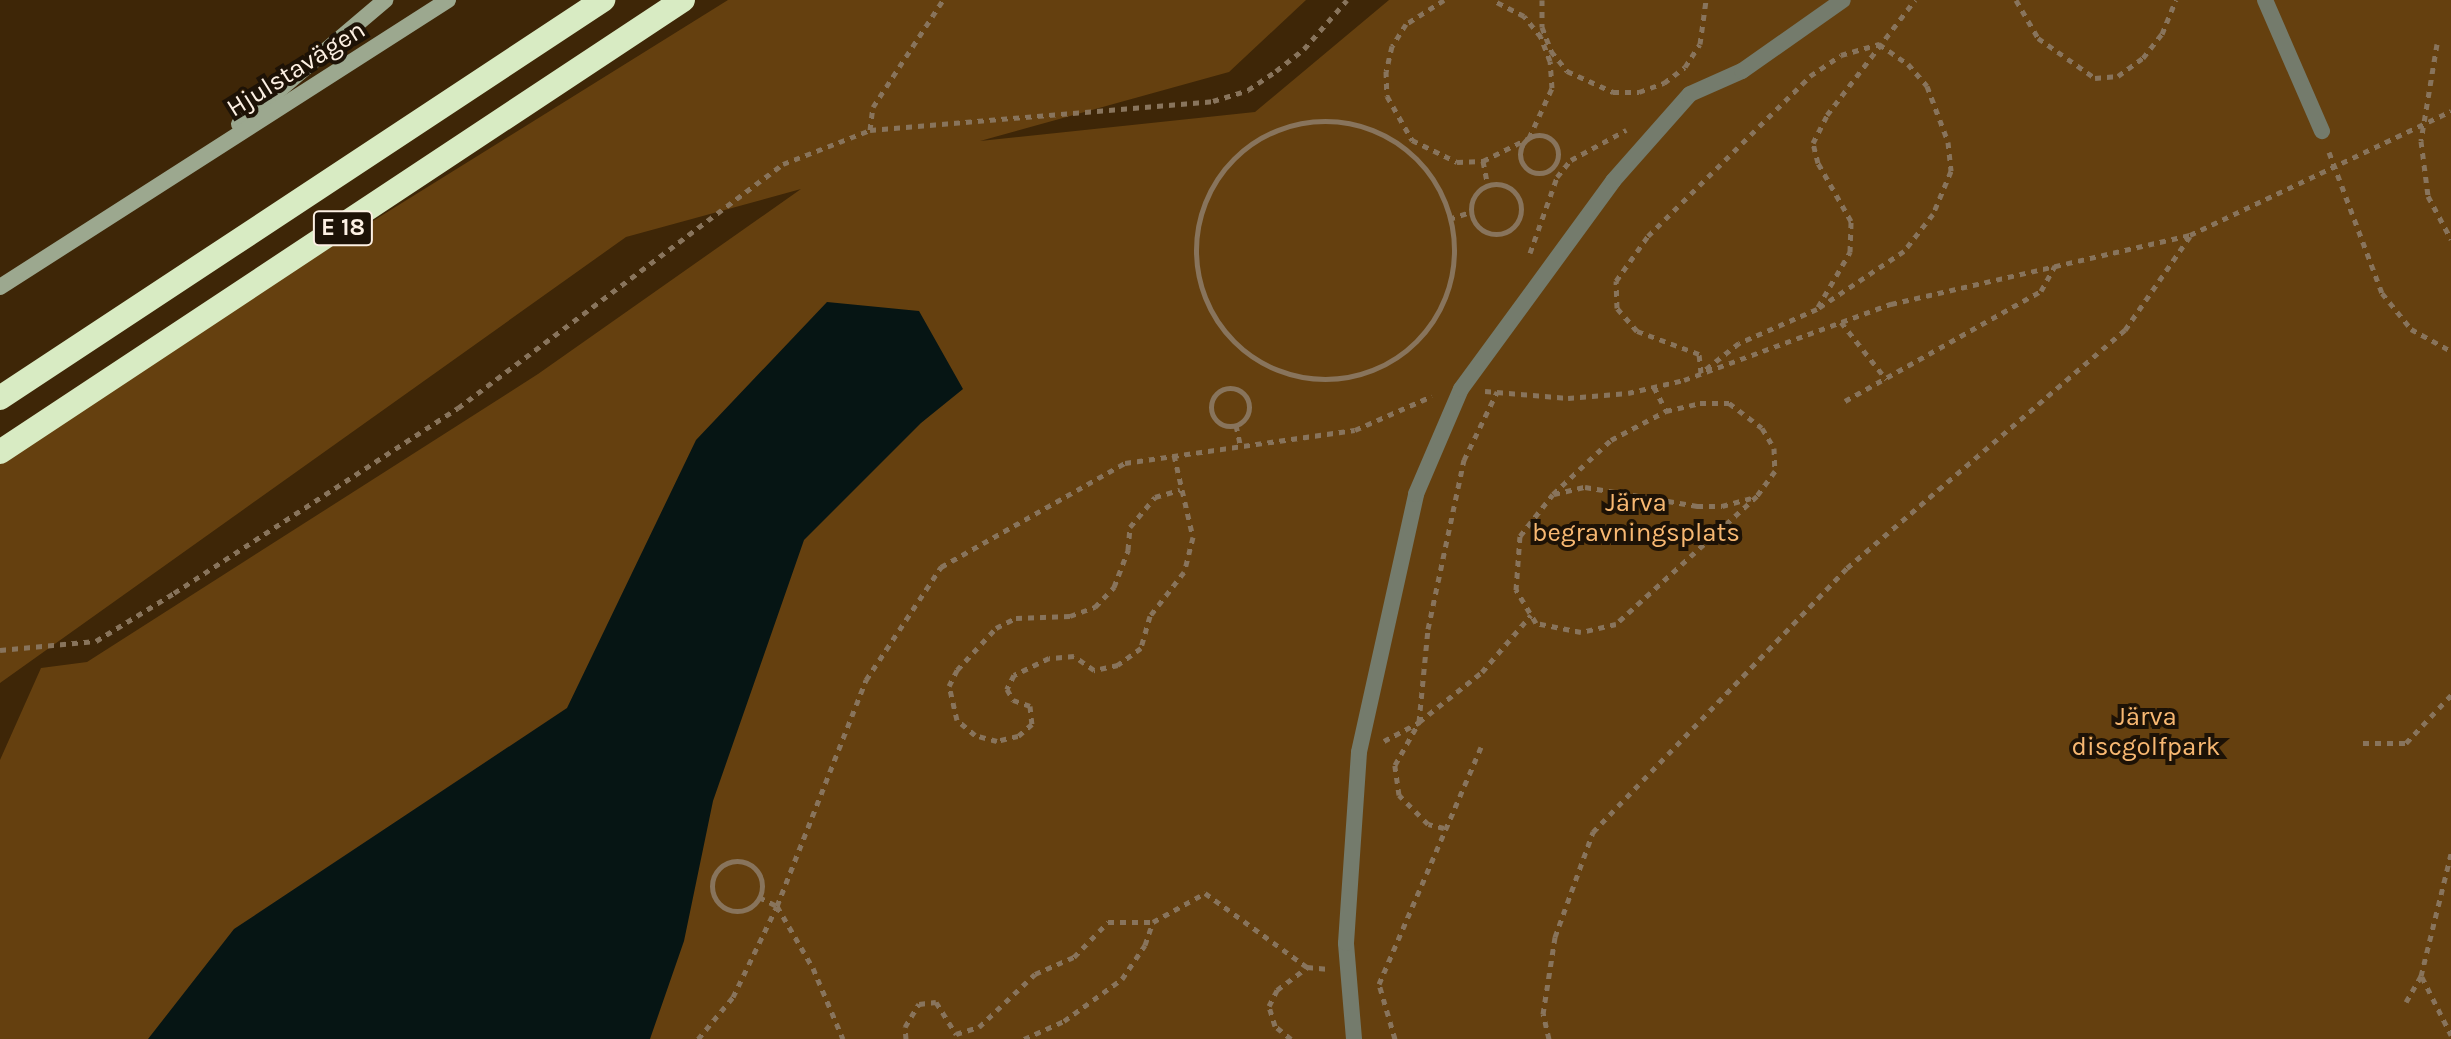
<!DOCTYPE html>
<html>
<head>
<meta charset="utf-8">
<style>
  body { margin:0 }
  #map { position:relative; width:2451px; height:1039px; overflow:hidden; background:#3e2607; font-family:Karla,sans-serif }
  div>[style] { position:absolute }
  .green>* { inset:0; background:#65400f }
  .water>* { inset:0; background:#061514 }
  .path>* { height:5px; margin-top:-2.5px; transform-origin:0; background:repeating-linear-gradient(90deg,#88745c 0 6px,transparent 0 12px) }
  .path>.ring { margin:-2.5px; padding:0; box-sizing:content-box; background:none; border:5px solid #88745c; border-radius:50% }
  .street>* { height:16px; margin:-8px; padding:0 8px; transform-origin:8px; border-radius:8px; background:#747b6c }
  .secondary>* { height:16px; margin:-8px; padding:0 8px; transform-origin:8px; border-radius:8px; background:#9ca88f }
  .highway>* { height:24px; margin:-12px; padding:0 12px; transform-origin:12px; border-radius:12px; background:#d8ebc3 }
  span { translate:-50% -50%; white-space:nowrap; text-align:center; line-height:1.15; -webkit-text-stroke:8px #1d1206; paint-order:stroke }
  .shield-label span { padding:2px 6px; background:#1d1206; border:2px solid; border-radius:6px; -webkit-text-stroke-width:0 }
  .shield-label { font-size:24px; color:#fdf0e3; font-weight:700 }
  .street-label { font-size:26px; color:#fdf0e3 }
  .park-label { font-size:26px; color:#f8b872 }
</style>
</head>
<body>
<div id="map">
  <div class="green">
    <i style="clip-path:polygon(728px 0,1306px 0,1229px 72px,980px 141px,1255px 112px,1389px 0,2451px 0,2451px 1039px,0 1039px,0 760px,41px 668px,87px 662px,538px 374px,801px 189px,626px 237px,0 683px,0 453px)"></i>
  </div>
  <div class="water">
    <i style="clip-path:polygon(827px 302px,919px 311px,963px 389px,921px 423px,804px 540px,713px 801px,684px 941px,650px 1039px,148px 1039px,234px 929px,567px 708px,696px 440px)"></i>
  </div>
  <div class="path">
    <i style="left:1444px;top:0;width:45px;rotate:147.7deg"></i>
    <i style="left:1406px;top:24px;width:26px;rotate:122deg"></i>
    <i style="left:1392px;top:46px;width:26px;rotate:103deg"></i>
    <i style="left:1386px;top:71px;width:25px;rotate:88deg"></i>
    <i style="left:1387px;top:96px;width:51px;rotate:60.4deg"></i>
    <i style="left:1412px;top:140px;width:50px;rotate:26.1deg"></i>
    <i style="left:1457px;top:162px;width:26px;rotate:-2deg"></i>
    <i style="left:1483px;top:161px;width:51px;rotate:-26.6deg"></i>
    <i style="left:1529px;top:138px;width:55px;rotate:-65.3deg"></i>
    <i style="left:1552px;top:88px;width:27px;rotate:-94deg"></i>
    <i style="left:1550px;top:61px;width:26px;rotate:-111deg"></i>
    <i style="left:1541px;top:37px;width:27px;rotate:-129deg"></i>
    <i style="left:1524px;top:16px;width:35px;rotate:-153deg"></i>
    <i style="left:1542px;top:0;width:27px;rotate:90deg"></i>
    <i style="left:1542px;top:27px;width:26px;rotate:69deg"></i>
    <i style="left:1551px;top:51px;width:26px;rotate:51deg"></i>
    <i style="left:1567px;top:71px;width:51px;rotate:24.5deg"></i>
    <i style="left:1613px;top:92px;width:26px"></i>
    <i style="left:1639px;top:92px;width:27px;rotate:-20deg"></i>
    <i style="left:1664px;top:83px;width:26px;rotate:-37deg"></i>
    <i style="left:1685px;top:67px;width:27px;rotate:-57deg"></i>
    <i style="left:1700px;top:44px;width:44px;rotate:-82.2deg"></i>
    <i style="left:2016px;top:0;width:44px;rotate:59.9deg"></i>
    <i style="left:2038px;top:38px;width:70px;rotate:35.1deg"></i>
    <i style="left:2095px;top:78px;width:23px;rotate:-5deg"></i>
    <i style="left:2118px;top:76px;width:31px;rotate:-36deg"></i>
    <i style="left:2143px;top:58px;width:31px;rotate:-52deg"></i>
    <i style="left:2162px;top:34px;width:37px;rotate:-68deg"></i>
    <i style="left:1879px;top:44px;width:35px;rotate:35deg"></i>
    <i style="left:1908px;top:64px;width:29px;rotate:49deg"></i>
    <i style="left:1927px;top:86px;width:60px;rotate:69.4deg"></i>
    <i style="left:1948px;top:142px;width:29px;rotate:84deg"></i>
    <i style="left:1951px;top:171px;width:47px;rotate:112.7deg"></i>
    <i style="left:1933px;top:214px;width:47px;rotate:128.1deg"></i>
    <i style="left:1904px;top:251px;width:105px;rotate:146.3deg"></i>
    <i style="left:1817px;top:309px;width:85px;rotate:156.4deg"></i>
    <i style="left:1739px;top:343px;width:48px;rotate:141.7deg"></i>
    <i style="left:1701px;top:373px;width:19px;rotate:-96deg"></i>
    <i style="left:1699px;top:354px;width:66px;rotate:-159.6deg"></i>
    <i style="left:1637px;top:331px;width:30px;rotate:-131deg"></i>
    <i style="left:1617px;top:308px;width:27px;rotate:-92deg"></i>
    <i style="left:1616px;top:281px;width:55px;rotate:-54.6deg"></i>
    <i style="left:1648px;top:236px;width:228px;rotate:-44.6deg"></i>
    <i style="left:1810px;top:76px;width:37px;rotate:-34deg"></i>
    <i style="left:1841px;top:55px;width:40px;rotate:-16deg"></i>
    <i style="left:2437px;top:44px;width:98px;rotate:99.4deg"></i>
    <i style="left:2421px;top:141px;width:55px;rotate:82.7deg"></i>
    <i style="left:2428px;top:196px;width:49px;rotate:61.9deg"></i>
    <i class="ring" style="left:1196px;top:121px;width:253px;height:253px"></i>
    <i style="left:870px;top:130px;width:23px;rotate:-83deg"></i>
    <i style="left:873px;top:107px;width:128px;rotate:-56.8deg"></i>
    <i class="ring" style="left:1520px;top:135px;width:33px;height:33px"></i>
    <i style="left:2329px;top:152px;width:151px;rotate:69.4deg"></i>
    <i style="left:2382px;top:293px;width:46px;rotate:51.1deg"></i>
    <i style="left:2411px;top:329px;width:46px;rotate:28.8deg"></i>
    <i style="left:1483px;top:161px;width:25px;rotate:79deg"></i>
    <i class="ring" style="left:1471px;top:184px;width:45px;height:45px"></i>
    <i style="left:1449px;top:219px;width:23px;rotate:-18deg"></i>
    <i style="left:1530px;top:253px;width:81px;rotate:-70.4deg"></i>
    <i style="left:1557px;top:177px;width:22px;rotate:-51deg"></i>
    <i style="left:1571px;top:160px;width:63px;rotate:-28.6deg"></i>
    <i style="left:1818px;top:307px;width:64px;rotate:-59.8deg"></i>
    <i style="left:1850px;top:252px;width:31px;rotate:-88deg"></i>
    <i style="left:1851px;top:221px;width:67px;rotate:-119.6deg"></i>
    <i style="left:1818px;top:163px;width:21px;rotate:-104deg"></i>
    <i style="left:1813px;top:143px;width:31px;rotate:-63deg"></i>
    <i style="left:1827px;top:115px;width:145px;rotate:-52.6deg"></i>
    <i style="left:1841px;top:322px;width:73px;rotate:51.7deg"></i>
    <i style="left:1654px;top:387px;width:27px;rotate:63deg"></i>
    <i class="ring" style="left:1211px;top:388px;width:33px;height:33px"></i>
    <i style="left:1485px;top:391px;width:83px;rotate:4.8deg"></i>
    <i style="left:1568px;top:398px;width:60px;rotate:-4.8deg"></i>
    <i style="left:1628px;top:393px;width:57px;rotate:-13.1deg"></i>
    <i style="left:1684px;top:380px;width:221px;rotate:-20.2deg"></i>
    <i style="left:1891px;top:304px;width:307px;rotate:-13deg"></i>
    <i style="left:2190px;top:235px;width:289px;rotate:-25.4deg"></i>
    <i style="left:1845px;top:401px;width:225px;rotate:-29.3deg"></i>
    <i style="left:2041px;top:291px;width:29px;rotate:-61deg"></i>
    <i style="left:1700px;top:403px;width:29px"></i>
    <i style="left:1729px;top:403px;width:41px;rotate:37.1deg"></i>
    <i style="left:1762px;top:428px;width:23px;rotate:59deg"></i>
    <i style="left:1774px;top:448px;width:23px;rotate:88deg"></i>
    <i style="left:1775px;top:471px;width:31px;rotate:126deg"></i>
    <i style="left:1757px;top:496px;width:190px;rotate:137.8deg"></i>
    <i style="left:1616px;top:624px;width:36px;rotate:167deg"></i>
    <i style="left:1581px;top:632px;width:46px;rotate:-168.7deg"></i>
    <i style="left:1536px;top:623px;width:39px;rotate:-121deg"></i>
    <i style="left:1516px;top:590px;width:54px;rotate:-85.8deg"></i>
    <i style="left:1520px;top:536px;width:53px;rotate:-51.8deg"></i>
    <i style="left:1553px;top:494px;width:79px;rotate:-43deg"></i>
    <i style="left:1611px;top:440px;width:62px;rotate:-27.8deg"></i>
    <i style="left:1666px;top:411px;width:35px;rotate:-13deg"></i>
    <i style="left:1236px;top:425px;width:19px;rotate:78deg"></i>
    <i style="left:1174px;top:455px;width:84px;rotate:77deg"></i>
    <i style="left:1193px;top:537px;width:36px;rotate:104deg"></i>
    <i style="left:1184px;top:572px;width:56px;rotate:127.7deg"></i>
    <i style="left:1150px;top:616px;width:33px;rotate:106deg"></i>
    <i style="left:1141px;top:648px;width:29px;rotate:144deg"></i>
    <i style="left:1118px;top:665px;width:25px;rotate:168deg"></i>
    <i style="left:1094px;top:670px;width:24px;rotate:-145deg"></i>
    <i style="left:1074px;top:656px;width:25px;rotate:175deg"></i>
    <i style="left:1049px;top:658px;width:39px;rotate:154deg"></i>
    <i style="left:1014px;top:675px;width:16px;rotate:117deg"></i>
    <i style="left:1007px;top:689px;width:13px;rotate:61deg"></i>
    <i style="left:1013px;top:700px;width:18px;rotate:19deg"></i>
    <i style="left:1030px;top:706px;width:18px;rotate:84deg"></i>
    <i style="left:1032px;top:724px;width:18px;rotate:139deg"></i>
    <i style="left:1018px;top:736px;width:22px;rotate:167deg"></i>
    <i style="left:997px;top:741px;width:23px;rotate:-165deg"></i>
    <i style="left:975px;top:735px;width:23px;rotate:-140deg"></i>
    <i style="left:957px;top:720px;width:35px;rotate:-103deg"></i>
    <i style="left:949px;top:686px;width:18px;rotate:-63deg"></i>
    <i style="left:957px;top:670px;width:57px;rotate:-47.1deg"></i>
    <i style="left:996px;top:628px;width:22px;rotate:-27deg"></i>
    <i style="left:1016px;top:618px;width:54px;rotate:-2.1deg"></i>
    <i style="left:1070px;top:616px;width:27px;rotate:-20deg"></i>
    <i style="left:1095px;top:607px;width:28px;rotate:-46deg"></i>
    <i style="left:1114px;top:587px;width:40px;rotate:-69deg"></i>
    <i style="left:1128px;top:550px;width:23px;rotate:-85deg"></i>
    <i style="left:1130px;top:527px;width:39px;rotate:-50deg"></i>
    <i style="left:1155px;top:497px;width:26px;rotate:-16deg"></i>
    <i style="left:1554px;top:494px;width:32px;rotate:-13deg"></i>
    <i style="left:1585px;top:487px;width:114px;rotate:9.6deg"></i>
    <i style="left:1697px;top:506px;width:25px"></i>
    <i style="left:1722px;top:506px;width:35px;rotate:-15deg"></i>
    <i style="left:0;top:650px;width:96px;rotate:-5.4deg"></i>
    <i style="left:96px;top:641px;width:92px;rotate:-31.6deg"></i>
    <i style="left:174px;top:593px;width:339px;rotate:-33.1deg"></i>
    <i style="left:458px;top:408px;width:406px;rotate:-36.9deg"></i>
    <i style="left:783px;top:164px;width:93px;rotate:-21.3deg"></i>
    <i style="left:870px;top:130px;width:344px;rotate:-4.8deg"></i>
    <i style="left:1213px;top:101px;width:37px;rotate:-17deg"></i>
    <i style="left:1248px;top:90px;width:34px;rotate:-34deg"></i>
    <i style="left:1276px;top:71px;width:36px;rotate:-38deg"></i>
    <i style="left:1304px;top:49px;width:65px;rotate:-48.7deg"></i>
    <i style="left:1384px;top:741px;width:40px;rotate:-28deg"></i>
    <i style="left:1419px;top:722px;width:80px;rotate:-38.4deg"></i>
    <i style="left:1482px;top:672px;width:75px;rotate:-49.3deg"></i>
    <i style="left:2363px;top:743px;width:43px"></i>
    <i style="left:2406px;top:743px;width:66px;rotate:-46.8deg"></i>
    <i style="left:1444px;top:828px;width:16px;rotate:-166deg"></i>
    <i style="left:1428px;top:824px;width:41px;rotate:-135deg"></i>
    <i style="left:1399px;top:795px;width:30px;rotate:-98deg"></i>
    <i style="left:1395px;top:765px;width:49px;rotate:-60.8deg"></i>
    <i style="left:1419px;top:722px;width:93px;rotate:-84.5deg"></i>
    <i style="left:1428px;top:629px;width:173px;rotate:-78deg"></i>
    <i style="left:1464px;top:460px;width:76px;rotate:-64.1deg"></i>
    <i class="ring" style="left:712px;top:861px;width:45px;height:45px"></i>
    <i style="left:759px;top:897px;width:20px;rotate:27deg"></i>
    <i style="left:777px;top:906px;width:72px;rotate:59.9deg"></i>
    <i style="left:813px;top:968px;width:77px;rotate:67.1deg"></i>
    <i style="left:2422px;top:977px;width:65px;rotate:63.4deg"></i>
    <i style="left:2406px;top:1002px;width:30px;rotate:-60deg"></i>
    <i style="left:2421px;top:976px;width:126px;rotate:-76.2deg"></i>
    <i style="left:698px;top:1039px;width:55px;rotate:-50.2deg"></i>
    <i style="left:733px;top:997px;width:101px;rotate:-64.2deg"></i>
    <i style="left:777px;top:906px;width:243px;rotate:-68.5deg"></i>
    <i style="left:866px;top:680px;width:136px;rotate:-56.4deg"></i>
    <i style="left:941px;top:567px;width:211px;rotate:-29.5deg"></i>
    <i style="left:1125px;top:463px;width:232px;rotate:-8.2deg"></i>
    <i style="left:1355px;top:430px;width:84px;rotate:-23.8deg"></i>
    <i style="left:906px;top:1039px;width:12px;rotate:-95deg"></i>
    <i style="left:905px;top:1027px;width:27px;rotate:-59deg"></i>
    <i style="left:919px;top:1004px;width:17px;rotate:-7deg"></i>
    <i style="left:936px;top:1002px;width:38px;rotate:58deg"></i>
    <i style="left:956px;top:1034px;width:24px;rotate:-17deg"></i>
    <i style="left:979px;top:1027px;width:77px;rotate:-43.4deg"></i>
    <i style="left:1035px;top:974px;width:43px;rotate:-23.6deg"></i>
    <i style="left:1074px;top:957px;width:49px;rotate:-45.8deg"></i>
    <i style="left:1108px;top:922px;width:45px"></i>
    <i style="left:1153px;top:922px;width:60px;rotate:-29.1deg"></i>
    <i style="left:1205px;top:893px;width:126px;rotate:36deg"></i>
    <i style="left:1024px;top:1039px;width:44px;rotate:-24.2deg"></i>
    <i style="left:1064px;top:1021px;width:72px;rotate:-35.9deg"></i>
    <i style="left:1122px;top:979px;width:41px;rotate:-55.9deg"></i>
    <i style="left:1145px;top:945px;width:24px;rotate:-71deg"></i>
    <i style="left:1291px;top:1039px;width:21px;rotate:-141deg"></i>
    <i style="left:1275px;top:1026px;width:21px;rotate:-107deg"></i>
    <i style="left:1269px;top:1006px;width:18px;rotate:-63deg"></i>
    <i style="left:1277px;top:990px;width:38px;rotate:-37deg"></i>
    <i style="left:1307px;top:967px;width:22px;rotate:5deg"></i>
    <i style="left:1395px;top:1039px;width:57px;rotate:-106.2deg"></i>
    <i style="left:1379px;top:984px;width:258px;rotate:-66.7deg"></i>
    <i style="left:1549px;top:1039px;width:26px;rotate:-103deg"></i>
    <i style="left:1543px;top:1014px;width:78px;rotate:-81.1deg"></i>
    <i style="left:1555px;top:937px;width:112px;rotate:-70.1deg"></i>
    <i style="left:1593px;top:832px;width:366px;rotate:-46.1deg"></i>
    <i style="left:1847px;top:568px;width:366px;rotate:-40.6deg"></i>
    <i style="left:2125px;top:330px;width:114px;rotate:-55.3deg"></i>
  </div>
  <div class="street">
    <i style="left:2265px;top:0;width:143px;rotate:66.5deg"></i>
    <i style="left:1354px;top:1039px;width:96px;rotate:-94.8deg"></i>
    <i style="left:1346px;top:943px;width:191px;rotate:-86.1deg"></i>
    <i style="left:1359px;top:752px;width:264px;rotate:-77.5deg"></i>
    <i style="left:1416px;top:494px;width:114px;rotate:-66.8deg"></i>
    <i style="left:1461px;top:389px;width:258px;rotate:-53.8deg"></i>
    <i style="left:1613px;top:181px;width:116px;rotate:-48.5deg"></i>
    <i style="left:1690px;top:94px;width:57px;rotate:-23.9deg"></i>
    <i style="left:1742px;top:71px;width:123px;rotate:-35.1deg"></i>
  </div>
  <div class="secondary">
    <i style="left:239px;top:124px;width:192px;rotate:-40.3deg"></i>
    <i style="left:0;top:287px;width:532px;rotate:-32.64deg"></i>
  </div>
  <div class="highway">
    <i style="left:0;top:398px;width:723px;rotate:-33.43deg"></i>
    <i style="left:0;top:452px;width:819px;rotate:-33.5deg"></i>
  </div>
  <div class="shield-label">
    <span style="left:343px;top:228px">E 18</span>
  </div>
  <div class="street-label">
    <span style="left:296px;top:69px;rotate:-32deg">Hjulstavägen</span>
  </div>
  <div class="park-label">
    <span style="left:1636px;top:518px">Järva<br>begravningsplats</span>
    <span style="left:2146px;top:732px">Järva<br>discgolfpark</span>
  </div>
</div>
</body>
</html>
